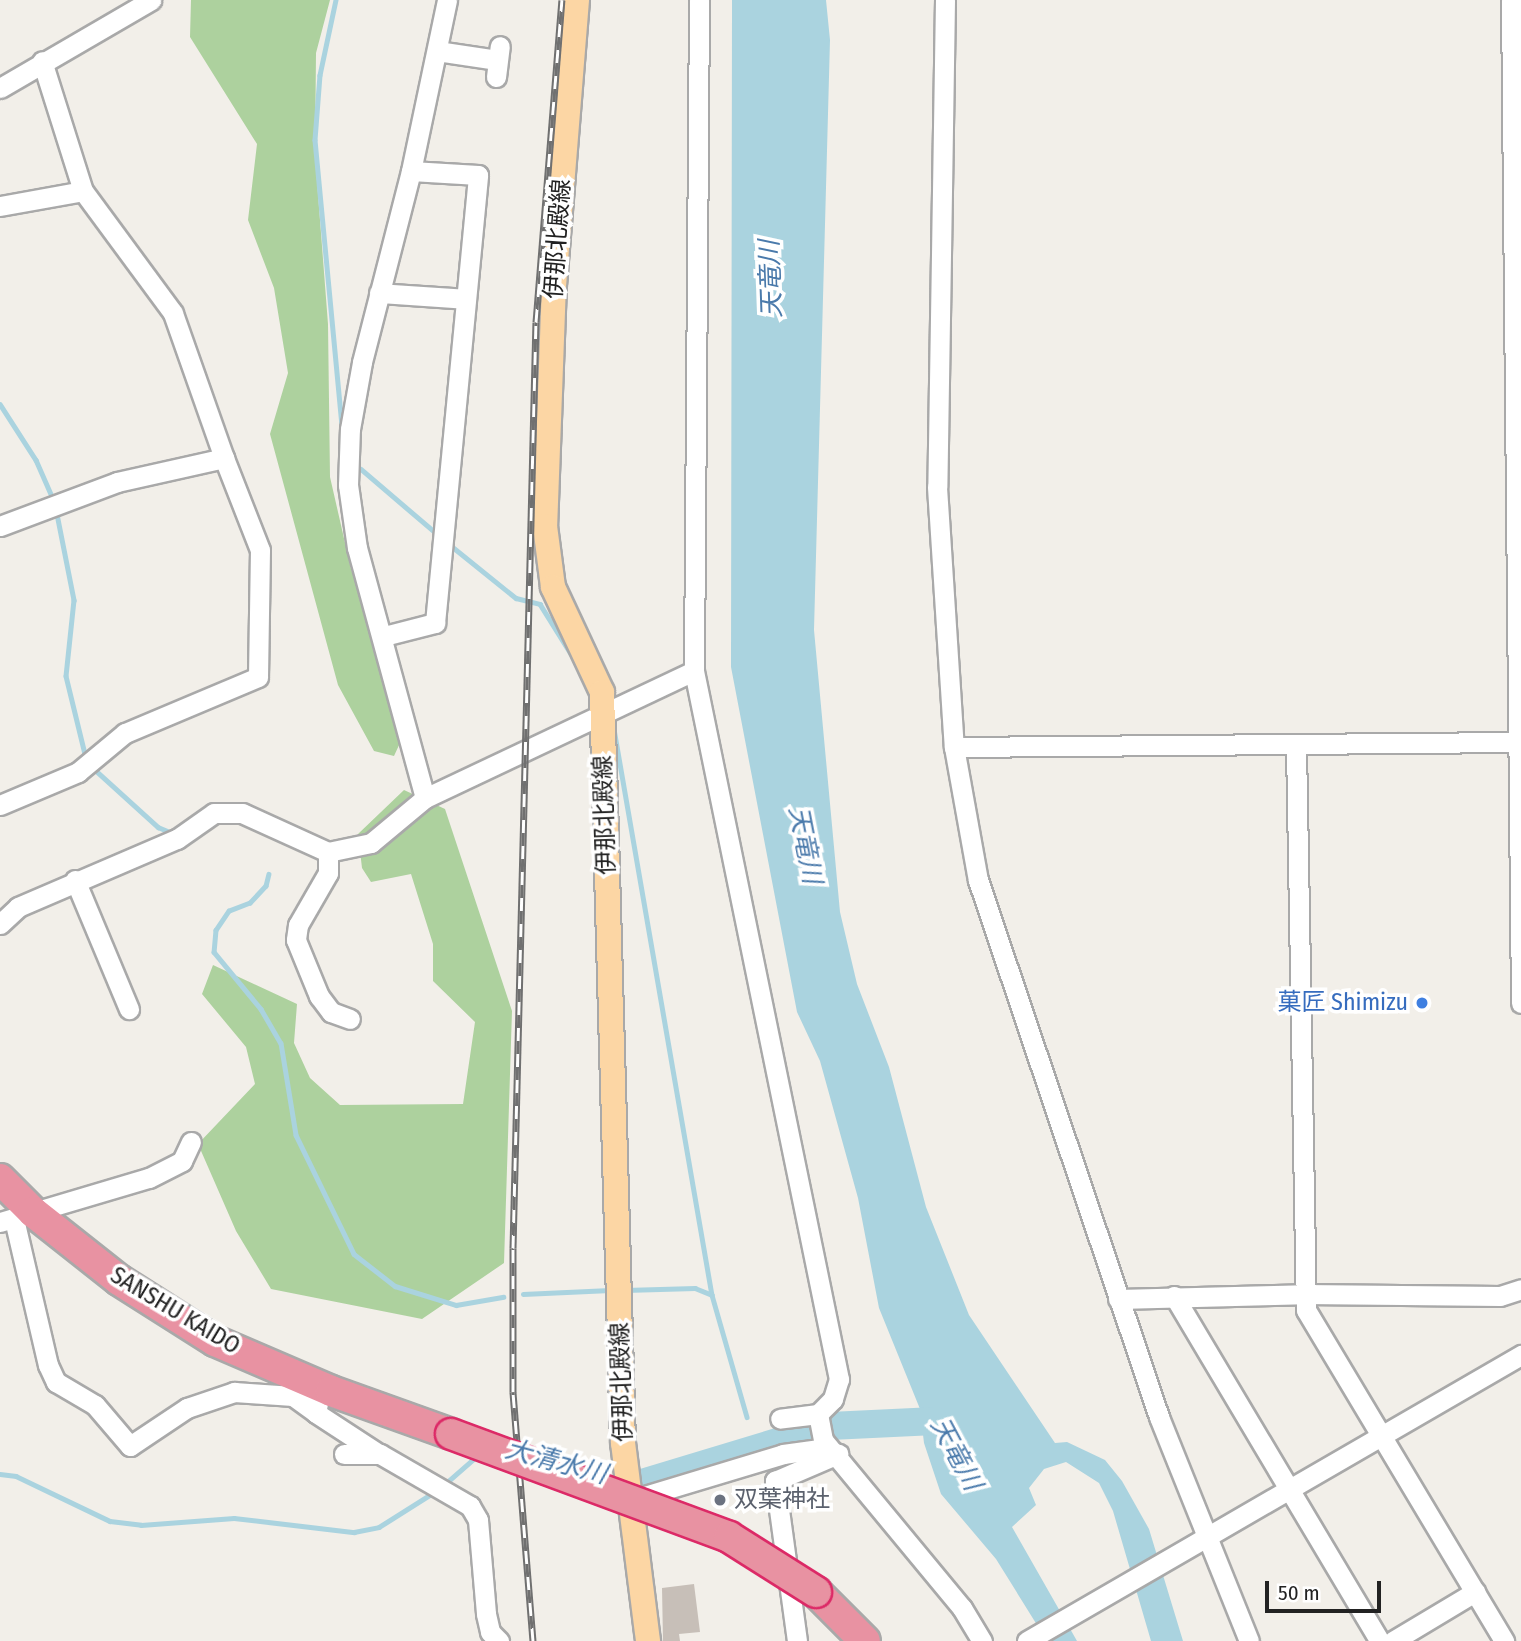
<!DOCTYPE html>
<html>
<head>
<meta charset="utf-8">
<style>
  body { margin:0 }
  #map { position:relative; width:1521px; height:1641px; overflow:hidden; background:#f2efe9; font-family:"Fira Sans Condensed","Noto Sans JP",sans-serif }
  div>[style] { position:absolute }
  .forest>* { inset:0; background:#add19e }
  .water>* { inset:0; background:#aad3df }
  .stream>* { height:4.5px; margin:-2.25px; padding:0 2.25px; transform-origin:2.25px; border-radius:2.25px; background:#aad3df }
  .river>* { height:28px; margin:-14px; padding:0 14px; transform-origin:14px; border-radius:14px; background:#aad3df }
  .building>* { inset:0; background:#c7bfb8 }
  .roads { filter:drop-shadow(2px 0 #a9a9a9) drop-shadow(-2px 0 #a9a9a9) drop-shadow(0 2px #a9a9a9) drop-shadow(0 -2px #a9a9a9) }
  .minor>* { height:19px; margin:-9.5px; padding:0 9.5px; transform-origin:9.5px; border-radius:9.5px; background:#fff }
  .major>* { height:24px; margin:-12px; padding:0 12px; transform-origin:12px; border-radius:12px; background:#fcd6a4 }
  .highway>* { height:30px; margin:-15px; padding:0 15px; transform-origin:15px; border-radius:15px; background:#e892a2 }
  .rail>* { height:7px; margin-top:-3.5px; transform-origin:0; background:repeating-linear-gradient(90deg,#fff 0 13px,#707070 0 26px); box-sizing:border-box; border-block:2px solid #707070 }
  .bridges { filter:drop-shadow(2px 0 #dc2a67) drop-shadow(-2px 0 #dc2a67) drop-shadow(0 2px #dc2a67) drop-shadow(0 -2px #dc2a67) }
  .highway-bridge>* { height:30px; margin:-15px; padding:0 15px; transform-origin:15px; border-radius:15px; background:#e892a2 }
  .dots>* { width:19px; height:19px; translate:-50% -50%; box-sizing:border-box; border:4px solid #fff; border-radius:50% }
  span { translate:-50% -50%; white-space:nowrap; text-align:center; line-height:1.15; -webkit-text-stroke:7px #fff; paint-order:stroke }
  .street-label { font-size:24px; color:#222 }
  .shop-label { font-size:24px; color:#366cbe }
  .right { translate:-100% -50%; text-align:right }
  .worship-label { font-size:24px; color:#5b616d }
  .left { translate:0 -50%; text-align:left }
  .water-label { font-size:26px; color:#4a7aab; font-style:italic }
  .scale { position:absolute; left:1265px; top:1581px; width:116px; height:32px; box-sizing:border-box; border:4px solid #222; border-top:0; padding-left:9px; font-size:21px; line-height:24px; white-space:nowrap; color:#222; -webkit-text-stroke:5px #fff; paint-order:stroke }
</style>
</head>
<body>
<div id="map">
  <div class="forest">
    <i style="clip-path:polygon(191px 0,330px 0,316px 53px,315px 155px,328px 324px,330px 477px,351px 569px,384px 670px,412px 717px,394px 756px,374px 751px,338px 685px,270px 434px,288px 373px,274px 288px,248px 220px,257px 144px,190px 37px)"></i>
    <i style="clip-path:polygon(404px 790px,445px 809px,512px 1011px,504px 1263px,422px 1319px,271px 1289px,236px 1231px,198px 1144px,255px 1084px,246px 1047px,202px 994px,213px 965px,297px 1004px,294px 1043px,310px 1078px,340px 1105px,463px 1104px,475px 1022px,433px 981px,433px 944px,411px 874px,371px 882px,362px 868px,358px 834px)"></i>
  </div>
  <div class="water">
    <i style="clip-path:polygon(732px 0,826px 0,830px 40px,814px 630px,840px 912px,857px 984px,889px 1067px,926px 1207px,969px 1315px,1055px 1443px,1067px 1442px,1105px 1460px,1122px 1481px,1149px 1529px,1183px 1641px,1151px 1641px,1113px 1511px,1099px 1483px,1066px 1462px,1044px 1469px,1029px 1488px,1036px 1505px,1012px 1527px,1077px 1641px,1047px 1641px,996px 1559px,941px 1494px,924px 1443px,920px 1409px,879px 1308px,858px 1198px,820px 1061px,797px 1012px,731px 667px)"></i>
  </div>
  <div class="stream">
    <i style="left:336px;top:0;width:77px;rotate:102deg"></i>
    <i style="left:320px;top:75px;width:65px;rotate:94.4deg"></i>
    <i style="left:315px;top:140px;width:287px;rotate:84.6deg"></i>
    <i style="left:0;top:404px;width:67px;rotate:57.3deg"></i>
    <i style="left:36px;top:460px;width:45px;rotate:66.3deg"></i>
    <i style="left:361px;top:469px;width:100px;rotate:40.5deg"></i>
    <i style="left:56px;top:509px;width:93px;rotate:78.8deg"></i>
    <i style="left:74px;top:600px;width:76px;rotate:96deg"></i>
    <i style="left:66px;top:676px;width:84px;rotate:76.3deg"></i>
    <i style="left:449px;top:544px;width:86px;rotate:38.9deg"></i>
    <i style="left:516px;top:598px;width:25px;rotate:14deg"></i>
    <i style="left:540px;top:604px;width:62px;rotate:58.1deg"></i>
    <i style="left:614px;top:729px;width:574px;rotate:80.18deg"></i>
    <i style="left:93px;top:768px;width:88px;rotate:42.2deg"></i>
    <i style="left:158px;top:827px;width:15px;rotate:23deg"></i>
    <i style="left:269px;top:874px;width:12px;rotate:104deg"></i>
    <i style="left:266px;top:886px;width:23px;rotate:133deg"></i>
    <i style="left:250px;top:903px;width:22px;rotate:159deg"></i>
    <i style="left:229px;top:911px;width:23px;rotate:124deg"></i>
    <i style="left:216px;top:930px;width:22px;rotate:95deg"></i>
    <i style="left:214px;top:952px;width:74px;rotate:50.5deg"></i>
    <i style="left:261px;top:1009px;width:39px;rotate:60deg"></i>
    <i style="left:281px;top:1043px;width:93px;rotate:80.7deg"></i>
    <i style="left:296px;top:1135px;width:132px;rotate:64deg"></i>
    <i style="left:354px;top:1254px;width:52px;rotate:38deg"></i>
    <i style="left:395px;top:1286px;width:64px;rotate:17.3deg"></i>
    <i style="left:456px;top:1305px;width:48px;rotate:-9.7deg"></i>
    <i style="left:625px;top:1290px;width:70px;rotate:-1.6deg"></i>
    <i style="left:695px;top:1288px;width:18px;rotate:22deg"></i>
    <i style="left:712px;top:1295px;width:127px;rotate:74deg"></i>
    <i style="left:523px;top:1294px;width:87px;rotate:-2.6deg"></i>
    <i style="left:755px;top:1440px;width:7px;rotate:82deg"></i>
    <i style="left:0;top:1474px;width:16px;rotate:7deg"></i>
    <i style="left:16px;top:1476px;width:104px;rotate:25.6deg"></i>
    <i style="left:110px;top:1521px;width:31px;rotate:7deg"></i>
    <i style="left:141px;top:1525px;width:93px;rotate:-4.3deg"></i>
    <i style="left:234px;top:1518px;width:121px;rotate:6.7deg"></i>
    <i style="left:354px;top:1532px;width:25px;rotate:-11deg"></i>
    <i style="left:379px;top:1527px;width:67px;rotate:-32.3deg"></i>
    <i style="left:600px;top:1474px;width:20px;rotate:15deg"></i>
    <i style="left:445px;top:1484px;width:44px;rotate:-41.3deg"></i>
  </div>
  <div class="river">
    <i style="left:639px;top:1484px;width:200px;rotate:-16.9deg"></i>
    <i style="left:830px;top:1426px;width:105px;rotate:-2.7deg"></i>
  </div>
  <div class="building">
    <i style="clip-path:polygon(694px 1584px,700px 1632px,679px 1634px,680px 1641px,663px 1641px,662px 1588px)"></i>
  </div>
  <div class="roads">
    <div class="minor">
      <i style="left:699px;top:0;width:671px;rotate:90.43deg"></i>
      <i style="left:694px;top:671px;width:723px;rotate:78.43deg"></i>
      <i style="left:839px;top:1379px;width:21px;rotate:107deg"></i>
      <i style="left:833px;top:1399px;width:21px;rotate:135deg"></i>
      <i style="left:818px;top:1414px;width:38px;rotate:173deg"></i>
      <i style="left:945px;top:0;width:487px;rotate:90.9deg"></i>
      <i style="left:937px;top:487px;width:261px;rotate:86.3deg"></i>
      <i style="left:954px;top:747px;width:135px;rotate:79.8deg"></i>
      <i style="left:978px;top:880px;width:567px;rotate:71.37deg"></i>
      <i style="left:1159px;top:1417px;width:241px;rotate:68.1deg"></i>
      <i style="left:1511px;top:0;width:1003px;rotate:89.43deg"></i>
      <i style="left:437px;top:51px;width:61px;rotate:8.5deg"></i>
      <i style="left:496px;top:77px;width:31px;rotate:-83deg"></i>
      <i style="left:0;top:88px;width:175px;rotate:-30.2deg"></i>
      <i style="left:0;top:206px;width:84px;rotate:-10.2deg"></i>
      <i style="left:83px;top:191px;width:136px;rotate:-107.5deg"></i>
      <i style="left:379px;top:293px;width:87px;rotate:3.9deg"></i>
      <i style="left:0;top:526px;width:125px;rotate:-20.6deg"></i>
      <i style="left:117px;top:482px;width:110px;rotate:-12.6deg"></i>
      <i style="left:224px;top:458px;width:154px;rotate:-109.4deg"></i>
      <i style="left:173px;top:313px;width:152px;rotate:-126.4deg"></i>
      <i style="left:384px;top:636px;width:53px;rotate:-14.3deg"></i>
      <i style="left:435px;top:623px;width:450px;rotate:-84.5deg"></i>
      <i style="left:478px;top:175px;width:67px;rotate:-176.6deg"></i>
      <i style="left:1296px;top:745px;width:565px;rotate:88.99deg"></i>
      <i style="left:1306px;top:1310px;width:386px;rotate:59.1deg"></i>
      <i style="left:954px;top:747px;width:567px;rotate:-0.51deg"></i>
      <i style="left:425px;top:798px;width:259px;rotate:-105.2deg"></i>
      <i style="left:357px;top:548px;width:64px;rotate:-98.1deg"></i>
      <i style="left:348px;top:485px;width:56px;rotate:-88deg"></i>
      <i style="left:350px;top:429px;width:68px;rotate:-79.8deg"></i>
      <i style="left:362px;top:362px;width:197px;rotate:-75.6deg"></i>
      <i style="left:411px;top:171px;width:175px;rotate:-78.1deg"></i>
      <i style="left:0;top:805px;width:85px;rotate:-22.9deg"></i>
      <i style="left:78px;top:772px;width:61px;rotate:-39.7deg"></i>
      <i style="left:125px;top:733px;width:144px;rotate:-22.8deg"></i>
      <i style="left:258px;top:677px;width:127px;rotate:-89.1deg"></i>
      <i style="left:260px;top:550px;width:99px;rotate:-111.4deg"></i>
      <i style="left:328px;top:852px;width:21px;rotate:90deg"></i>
      <i style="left:328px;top:873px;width:60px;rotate:120deg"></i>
      <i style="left:298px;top:925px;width:15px;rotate:98deg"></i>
      <i style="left:296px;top:940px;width:61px;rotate:67.7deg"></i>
      <i style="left:319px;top:996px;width:20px;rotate:53deg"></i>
      <i style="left:331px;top:1012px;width:20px;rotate:20deg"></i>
      <i style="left:75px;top:880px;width:140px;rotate:67.3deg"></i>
      <i style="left:0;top:924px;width:25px;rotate:-43deg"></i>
      <i style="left:18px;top:907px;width:173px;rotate:-23.2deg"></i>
      <i style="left:177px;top:839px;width:45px;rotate:-35.1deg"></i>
      <i style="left:214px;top:813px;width:28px"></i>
      <i style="left:242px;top:813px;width:94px;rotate:24.4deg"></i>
      <i style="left:328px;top:852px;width:44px;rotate:-11.8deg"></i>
      <i style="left:371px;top:843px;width:70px;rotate:-39.8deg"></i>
      <i style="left:425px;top:798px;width:297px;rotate:-25.3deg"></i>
      <i style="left:14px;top:1219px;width:150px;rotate:76.9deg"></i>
      <i style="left:48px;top:1365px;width:19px;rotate:65deg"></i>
      <i style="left:56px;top:1382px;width:45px;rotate:30.5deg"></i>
      <i style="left:95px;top:1405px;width:54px;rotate:49.5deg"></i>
      <i style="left:130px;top:1446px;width:69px;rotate:-33.7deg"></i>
      <i style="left:187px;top:1408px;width:50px;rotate:-18.8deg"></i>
      <i style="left:234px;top:1392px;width:59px;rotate:3.9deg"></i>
      <i style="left:293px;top:1396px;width:29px;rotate:36deg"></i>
      <i style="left:0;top:1222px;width:155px;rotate:-16.5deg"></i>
      <i style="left:149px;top:1178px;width:37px;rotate:-27deg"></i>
      <i style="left:182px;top:1161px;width:21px;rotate:-65deg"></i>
      <i style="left:1174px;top:1296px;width:402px;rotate:59.2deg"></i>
      <i style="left:1118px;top:1299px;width:185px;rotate:-1.5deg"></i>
      <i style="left:1303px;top:1294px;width:197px;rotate:0.6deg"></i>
      <i style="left:1500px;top:1296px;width:22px;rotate:-18deg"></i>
      <i style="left:318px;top:1403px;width:10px;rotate:101deg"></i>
      <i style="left:316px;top:1413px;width:75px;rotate:33.1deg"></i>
      <i style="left:818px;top:1414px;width:26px;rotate:79deg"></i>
      <i style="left:823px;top:1440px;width:218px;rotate:50.4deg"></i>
      <i style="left:962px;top:1608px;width:39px;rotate:59deg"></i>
      <i style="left:344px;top:1454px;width:36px"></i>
      <i style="left:380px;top:1454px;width:104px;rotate:30deg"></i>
      <i style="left:470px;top:1506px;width:16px;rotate:60deg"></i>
      <i style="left:478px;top:1520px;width:94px;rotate:85.1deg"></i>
      <i style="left:486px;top:1614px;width:18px;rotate:77deg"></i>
      <i style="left:490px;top:1632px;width:13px;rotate:45deg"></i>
      <i style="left:631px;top:1500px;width:159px;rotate:-16.8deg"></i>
      <i style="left:783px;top:1454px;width:35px;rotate:-8deg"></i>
      <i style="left:818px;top:1449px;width:18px;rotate:13deg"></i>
      <i style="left:797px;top:1641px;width:162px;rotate:-97.8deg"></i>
      <i style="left:775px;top:1481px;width:69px;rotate:-23.2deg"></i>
      <i style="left:1027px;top:1641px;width:571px;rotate:-30.07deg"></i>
      <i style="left:1393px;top:1641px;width:96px;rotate:-30.9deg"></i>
    </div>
    <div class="major">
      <i style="left:577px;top:0;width:285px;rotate:94.6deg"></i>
      <i style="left:554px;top:284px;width:242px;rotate:92.1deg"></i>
      <i style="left:545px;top:526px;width:62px;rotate:82.5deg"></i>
      <i style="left:553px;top:587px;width:116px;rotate:65deg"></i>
      <i style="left:602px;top:692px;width:751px;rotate:88.4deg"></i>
      <i style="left:623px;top:1443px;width:200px;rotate:82.8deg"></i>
    </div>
    <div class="highway">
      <i style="left:0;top:1179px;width:47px;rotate:45deg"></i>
      <i style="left:33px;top:1212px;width:110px;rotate:38.3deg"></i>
      <i style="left:119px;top:1280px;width:114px;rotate:32.4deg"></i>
      <i style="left:215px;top:1341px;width:126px;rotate:23.3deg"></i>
      <i style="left:331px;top:1391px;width:127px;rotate:19.7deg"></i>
      <i style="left:816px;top:1592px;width:69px;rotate:45deg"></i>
    </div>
  </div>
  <div class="rail">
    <i style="left:533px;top:1641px;width:250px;rotate:-94.6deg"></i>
    <i style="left:513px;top:1392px;width:144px;rotate:-90deg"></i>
    <i style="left:513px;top:1248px;width:926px;rotate:-88.58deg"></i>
    <i style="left:536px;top:322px;width:323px;rotate:-85.4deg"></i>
  </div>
  <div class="bridges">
    <div class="highway-bridge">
      <i style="left:451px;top:1434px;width:296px;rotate:20.3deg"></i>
      <i style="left:729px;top:1537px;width:103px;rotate:32.3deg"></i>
    </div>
  </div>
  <div class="dots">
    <i style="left:1422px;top:1003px;background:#3f7fe0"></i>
    <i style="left:720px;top:1500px;background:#6b7280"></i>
  </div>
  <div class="street-label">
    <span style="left:558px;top:239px;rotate:-86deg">伊那北殿線</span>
    <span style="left:605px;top:815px;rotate:-92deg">伊那北殿線</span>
    <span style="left:175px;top:1311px;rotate:31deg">SANSHU KAIDO</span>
    <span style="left:622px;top:1382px;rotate:-92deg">伊那北殿線</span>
  </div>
  <div class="shop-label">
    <span class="right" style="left:1408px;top:1003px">菓匠 Shimizu</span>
  </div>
  <div class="worship-label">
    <span class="left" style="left:734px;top:1500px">双葉神社</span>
  </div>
  <div class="water-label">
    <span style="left:771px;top:279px;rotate:-92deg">天竜川</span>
    <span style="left:805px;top:845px;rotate:79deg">天竜川</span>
    <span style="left:956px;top:1454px;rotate:62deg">天竜川</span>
    <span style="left:556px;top:1462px;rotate:15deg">大清水川</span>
  </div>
  <div class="scale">50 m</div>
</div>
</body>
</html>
